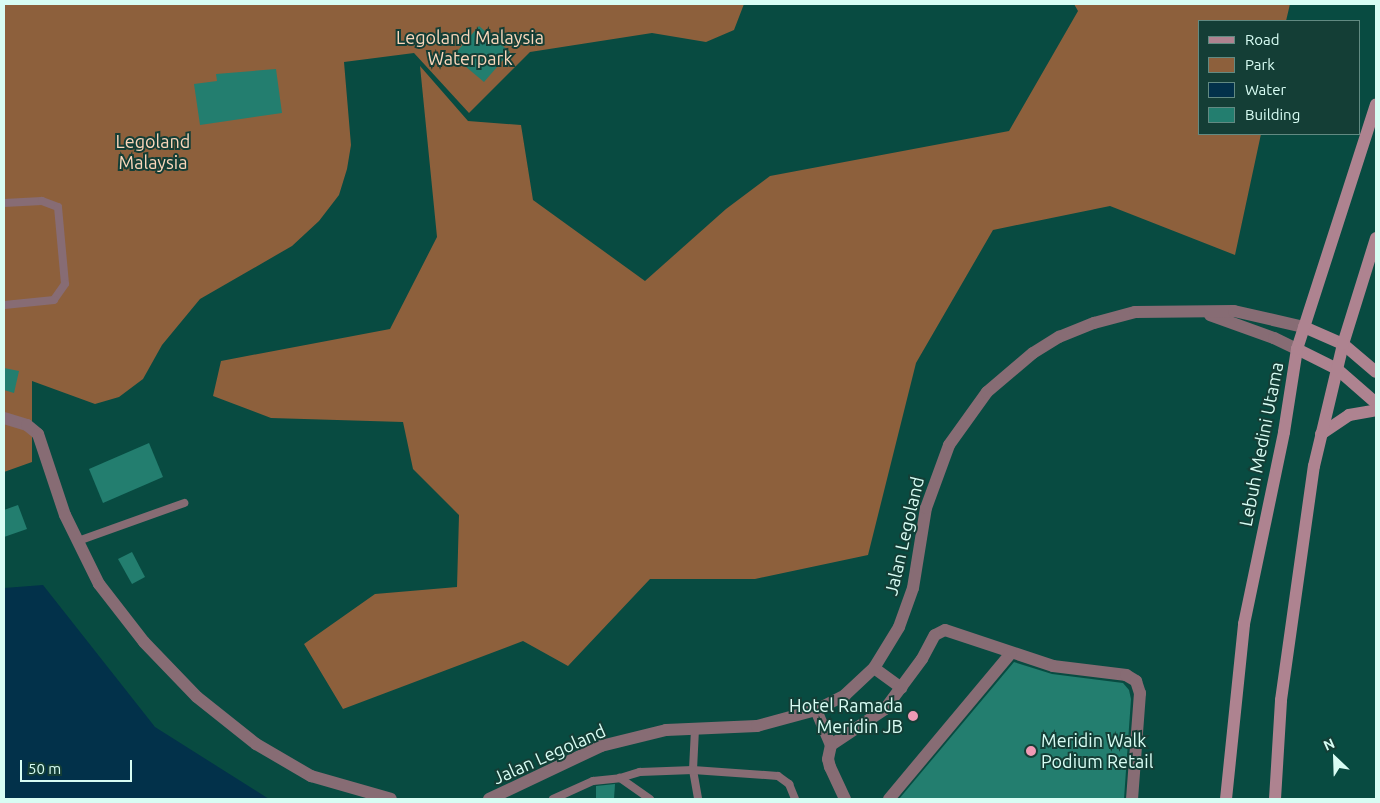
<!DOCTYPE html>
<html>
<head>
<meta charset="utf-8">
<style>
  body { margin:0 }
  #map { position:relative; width:1380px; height:803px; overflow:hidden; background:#084b41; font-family:Ubuntu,sans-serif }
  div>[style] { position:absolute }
  .green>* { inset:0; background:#8d603c }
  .water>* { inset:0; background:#02314a }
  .building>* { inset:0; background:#237e6f }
  .lane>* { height:8px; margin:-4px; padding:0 4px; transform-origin:4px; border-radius:4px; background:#876c74 }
  .street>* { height:12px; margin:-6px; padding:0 6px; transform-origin:6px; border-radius:6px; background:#876c74 }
  .secondary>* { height:12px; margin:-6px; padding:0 6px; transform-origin:6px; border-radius:6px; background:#ae8390 }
  .dots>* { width:14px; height:14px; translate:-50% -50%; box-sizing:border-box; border:2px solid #143e36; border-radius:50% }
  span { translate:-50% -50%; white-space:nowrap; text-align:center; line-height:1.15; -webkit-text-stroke:4px #143e36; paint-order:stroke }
  .park-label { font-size:18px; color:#fbd7bb }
  .street-label { font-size:18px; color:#d8fdf4 }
  .poi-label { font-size:18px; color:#d8fdf4 }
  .right { translate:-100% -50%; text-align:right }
  .left { translate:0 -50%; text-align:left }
  .frame { position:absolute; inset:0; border:5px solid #d8fdf4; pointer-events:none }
  .legend { position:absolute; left:1198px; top:20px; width:162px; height:115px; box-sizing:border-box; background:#143e36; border:1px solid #628a82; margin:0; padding:6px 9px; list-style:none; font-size:15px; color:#d8fdf4 }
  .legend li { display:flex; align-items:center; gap:10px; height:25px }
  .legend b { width:25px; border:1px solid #628a82 }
  .north { position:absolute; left:1310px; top:733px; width:50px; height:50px; -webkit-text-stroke:4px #143e36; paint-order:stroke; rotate:336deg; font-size:14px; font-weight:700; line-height:20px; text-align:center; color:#d8fdf4 }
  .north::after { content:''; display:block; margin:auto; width:18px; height:22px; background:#d8fdf4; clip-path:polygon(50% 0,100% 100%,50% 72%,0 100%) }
  .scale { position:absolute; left:20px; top:760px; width:112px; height:22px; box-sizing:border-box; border:2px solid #d8fdf4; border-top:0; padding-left:6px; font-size:15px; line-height:18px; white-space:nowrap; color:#d8fdf4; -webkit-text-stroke:4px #143e36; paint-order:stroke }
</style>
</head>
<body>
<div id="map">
  <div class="green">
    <i style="clip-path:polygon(4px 4px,744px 4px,734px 30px,706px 42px,652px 33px,530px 52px,469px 113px,414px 53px,344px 62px,351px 145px,347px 169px,339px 195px,319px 221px,292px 246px,200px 299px,162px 345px,143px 379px,119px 397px,95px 404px,32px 381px,32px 462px,4px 472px)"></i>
    <i style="clip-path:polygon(1074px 4px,1290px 4px,1286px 21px,1199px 21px,1199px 134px,1261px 134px,1235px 255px,1110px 206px,993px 230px,916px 363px,868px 555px,755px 579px,650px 579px,568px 666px,523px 641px,343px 709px,304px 644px,375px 594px,457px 587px,459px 515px,413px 469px,403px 422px,271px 418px,213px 396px,221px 361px,390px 329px,437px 237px,420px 66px,468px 121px,521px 125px,533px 200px,645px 281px,726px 209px,770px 176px,1009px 131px,1078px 11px)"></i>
  </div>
  <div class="water">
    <i style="clip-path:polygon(43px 585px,155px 727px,269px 799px,4px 799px,4px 588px)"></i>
  </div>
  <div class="building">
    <i style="clip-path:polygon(479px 26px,510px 52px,484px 82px,453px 56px)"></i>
    <i style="clip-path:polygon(276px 69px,282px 113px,200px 125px,194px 84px,217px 81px,216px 74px)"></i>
    <i style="clip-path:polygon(4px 368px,19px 371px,14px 393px,4px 390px)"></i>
    <i style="clip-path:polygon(149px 443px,163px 477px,103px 503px,89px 469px)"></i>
    <i style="clip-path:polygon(18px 505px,27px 529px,4px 537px,4px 510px)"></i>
    <i style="clip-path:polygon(132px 552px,145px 577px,132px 584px,118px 559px)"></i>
    <i style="clip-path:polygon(1014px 662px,1052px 674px,1123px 683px,1129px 690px,1131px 699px,1124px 799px,899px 799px)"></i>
    <i style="clip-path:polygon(615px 784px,614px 799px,596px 799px,596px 786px)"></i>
  </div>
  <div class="lane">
    <i style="left:4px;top:203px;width:38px;rotate:-3deg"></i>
    <i style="left:42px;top:201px;width:17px;rotate:21deg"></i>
    <i style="left:58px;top:207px;width:77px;rotate:84.8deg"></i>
    <i style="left:65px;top:284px;width:19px;rotate:125deg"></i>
    <i style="left:54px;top:300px;width:50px;rotate:174.3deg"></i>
    <i style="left:78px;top:541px;width:113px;rotate:-19.7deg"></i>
    <i style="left:695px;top:729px;width:41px;rotate:92.8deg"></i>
    <i style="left:693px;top:770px;width:29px;rotate:80deg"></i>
    <i style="left:553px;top:799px;width:44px;rotate:-24.2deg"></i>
    <i style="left:593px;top:781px;width:27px;rotate:-6deg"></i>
    <i style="left:650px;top:799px;width:37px;rotate:-145deg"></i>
    <i style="left:620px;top:778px;width:21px;rotate:-17deg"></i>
    <i style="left:640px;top:772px;width:53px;rotate:-2.2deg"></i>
    <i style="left:693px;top:770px;width:85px;rotate:4deg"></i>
    <i style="left:778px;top:776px;width:14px;rotate:36deg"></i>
    <i style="left:789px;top:784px;width:16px;rotate:68deg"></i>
  </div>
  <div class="street">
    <i style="left:1210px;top:315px;width:68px;rotate:19.8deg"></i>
    <i style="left:1274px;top:338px;width:25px;rotate:26deg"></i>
    <i style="left:4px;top:418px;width:24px;rotate:17deg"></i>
    <i style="left:27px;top:425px;width:14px;rotate:39deg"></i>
    <i style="left:38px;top:434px;width:85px;rotate:71.6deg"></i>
    <i style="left:65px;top:515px;width:77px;rotate:63.8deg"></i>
    <i style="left:99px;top:584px;width:73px;rotate:52.2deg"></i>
    <i style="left:144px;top:642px;width:76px;rotate:46.1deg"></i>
    <i style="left:197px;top:697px;width:75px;rotate:38.5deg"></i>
    <i style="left:256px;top:744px;width:64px;rotate:30.2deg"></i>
    <i style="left:311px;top:776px;width:83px;rotate:16deg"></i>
    <i style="left:874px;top:668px;width:34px;rotate:36deg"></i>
    <i style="left:816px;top:710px;width:38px;rotate:67deg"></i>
    <i style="left:489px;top:799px;width:124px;rotate:-25.3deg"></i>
    <i style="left:601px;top:746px;width:67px;rotate:-13.8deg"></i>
    <i style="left:666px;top:730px;width:91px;rotate:-2.5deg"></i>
    <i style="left:757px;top:726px;width:61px;rotate:-15.2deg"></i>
    <i style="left:816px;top:710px;width:33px;rotate:-27deg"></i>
    <i style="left:845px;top:695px;width:40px;rotate:-43deg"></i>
    <i style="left:874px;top:668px;width:48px;rotate:-58.6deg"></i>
    <i style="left:899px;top:627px;width:41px;rotate:-70.3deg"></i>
    <i style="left:913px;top:588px;width:81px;rotate:-80.8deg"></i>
    <i style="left:926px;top:508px;width:67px;rotate:-69.9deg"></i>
    <i style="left:949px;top:445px;width:65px;rotate:-54.4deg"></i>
    <i style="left:987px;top:392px;width:60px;rotate:-40.3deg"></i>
    <i style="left:1033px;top:353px;width:31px;rotate:-32deg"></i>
    <i style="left:1059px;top:337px;width:38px;rotate:-22deg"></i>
    <i style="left:1094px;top:323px;width:42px;rotate:-15deg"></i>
    <i style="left:1135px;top:312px;width:99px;rotate:-0.6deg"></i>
    <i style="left:1234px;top:311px;width:72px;rotate:12.9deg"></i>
    <i style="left:845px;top:799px;width:35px;rotate:-115deg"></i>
    <i style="left:830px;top:767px;width:8px;rotate:-104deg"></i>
    <i style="left:828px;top:759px;width:14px;rotate:-78deg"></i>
    <i style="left:831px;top:745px;width:65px;rotate:-33.7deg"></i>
    <i style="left:885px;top:709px;width:62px;rotate:-53.5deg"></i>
    <i style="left:922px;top:659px;width:27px;rotate:-62deg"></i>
    <i style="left:935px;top:635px;width:11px;rotate:-27deg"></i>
    <i style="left:945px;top:630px;width:114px;rotate:18.4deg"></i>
    <i style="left:1053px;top:666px;width:74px;rotate:7deg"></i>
    <i style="left:1126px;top:675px;width:12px;rotate:31deg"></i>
    <i style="left:1136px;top:681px;width:13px;rotate:72deg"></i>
    <i style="left:1140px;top:693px;width:106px;rotate:94.3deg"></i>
    <i style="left:889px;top:799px;width:190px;rotate:-50.1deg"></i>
  </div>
  <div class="secondary">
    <i style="left:1304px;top:327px;width:43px;rotate:23.6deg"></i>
    <i style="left:1343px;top:344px;width:43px;rotate:40.3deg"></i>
    <i style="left:1297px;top:349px;width:45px;rotate:26.6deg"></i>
    <i style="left:1337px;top:369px;width:52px;rotate:41.1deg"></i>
    <i style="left:1321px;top:434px;width:34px;rotate:-34deg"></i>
    <i style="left:1349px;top:415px;width:27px;rotate:-10deg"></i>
    <i style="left:1226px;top:799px;width:176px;rotate:-84.1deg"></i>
    <i style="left:1244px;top:624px;width:196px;rotate:-78.2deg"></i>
    <i style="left:1284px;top:432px;width:84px;rotate:-81.1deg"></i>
    <i style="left:1297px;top:349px;width:257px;rotate:-72.1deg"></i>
    <i style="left:1275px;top:799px;width:99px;rotate:-86.5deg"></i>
    <i style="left:1281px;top:700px;width:236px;rotate:-82deg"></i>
    <i style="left:1314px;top:466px;width:125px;rotate:-76.6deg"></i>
    <i style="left:1343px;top:344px;width:111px;rotate:-72.7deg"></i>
  </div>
  <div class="dots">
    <i style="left:913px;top:716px;background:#f09ab5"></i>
    <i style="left:1031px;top:751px;background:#f09ab5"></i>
  </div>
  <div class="park-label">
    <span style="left:470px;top:48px">Legoland Malaysia<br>Waterpark</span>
    <span style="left:153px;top:152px">Legoland<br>Malaysia</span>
  </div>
  <div class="street-label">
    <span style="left:1261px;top:444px;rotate:-79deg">Lebuh Medini Utama</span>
    <span style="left:904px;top:536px;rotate:-77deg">Jalan Legoland</span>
    <span style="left:549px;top:754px;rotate:-24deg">Jalan Legoland</span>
  </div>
  <div class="poi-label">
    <span class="right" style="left:903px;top:716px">Hotel Ramada<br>Meridin JB</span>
    <span class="left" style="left:1041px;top:751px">Meridin Walk<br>Podium Retail</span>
  </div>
  <div class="frame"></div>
  <ul class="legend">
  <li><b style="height:6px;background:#ae8390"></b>Road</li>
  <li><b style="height:14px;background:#8d603c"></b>Park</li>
  <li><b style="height:14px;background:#02314a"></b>Water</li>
  <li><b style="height:14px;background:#237e6f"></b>Building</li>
  </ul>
  <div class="north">N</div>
  <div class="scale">50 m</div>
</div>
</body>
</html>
